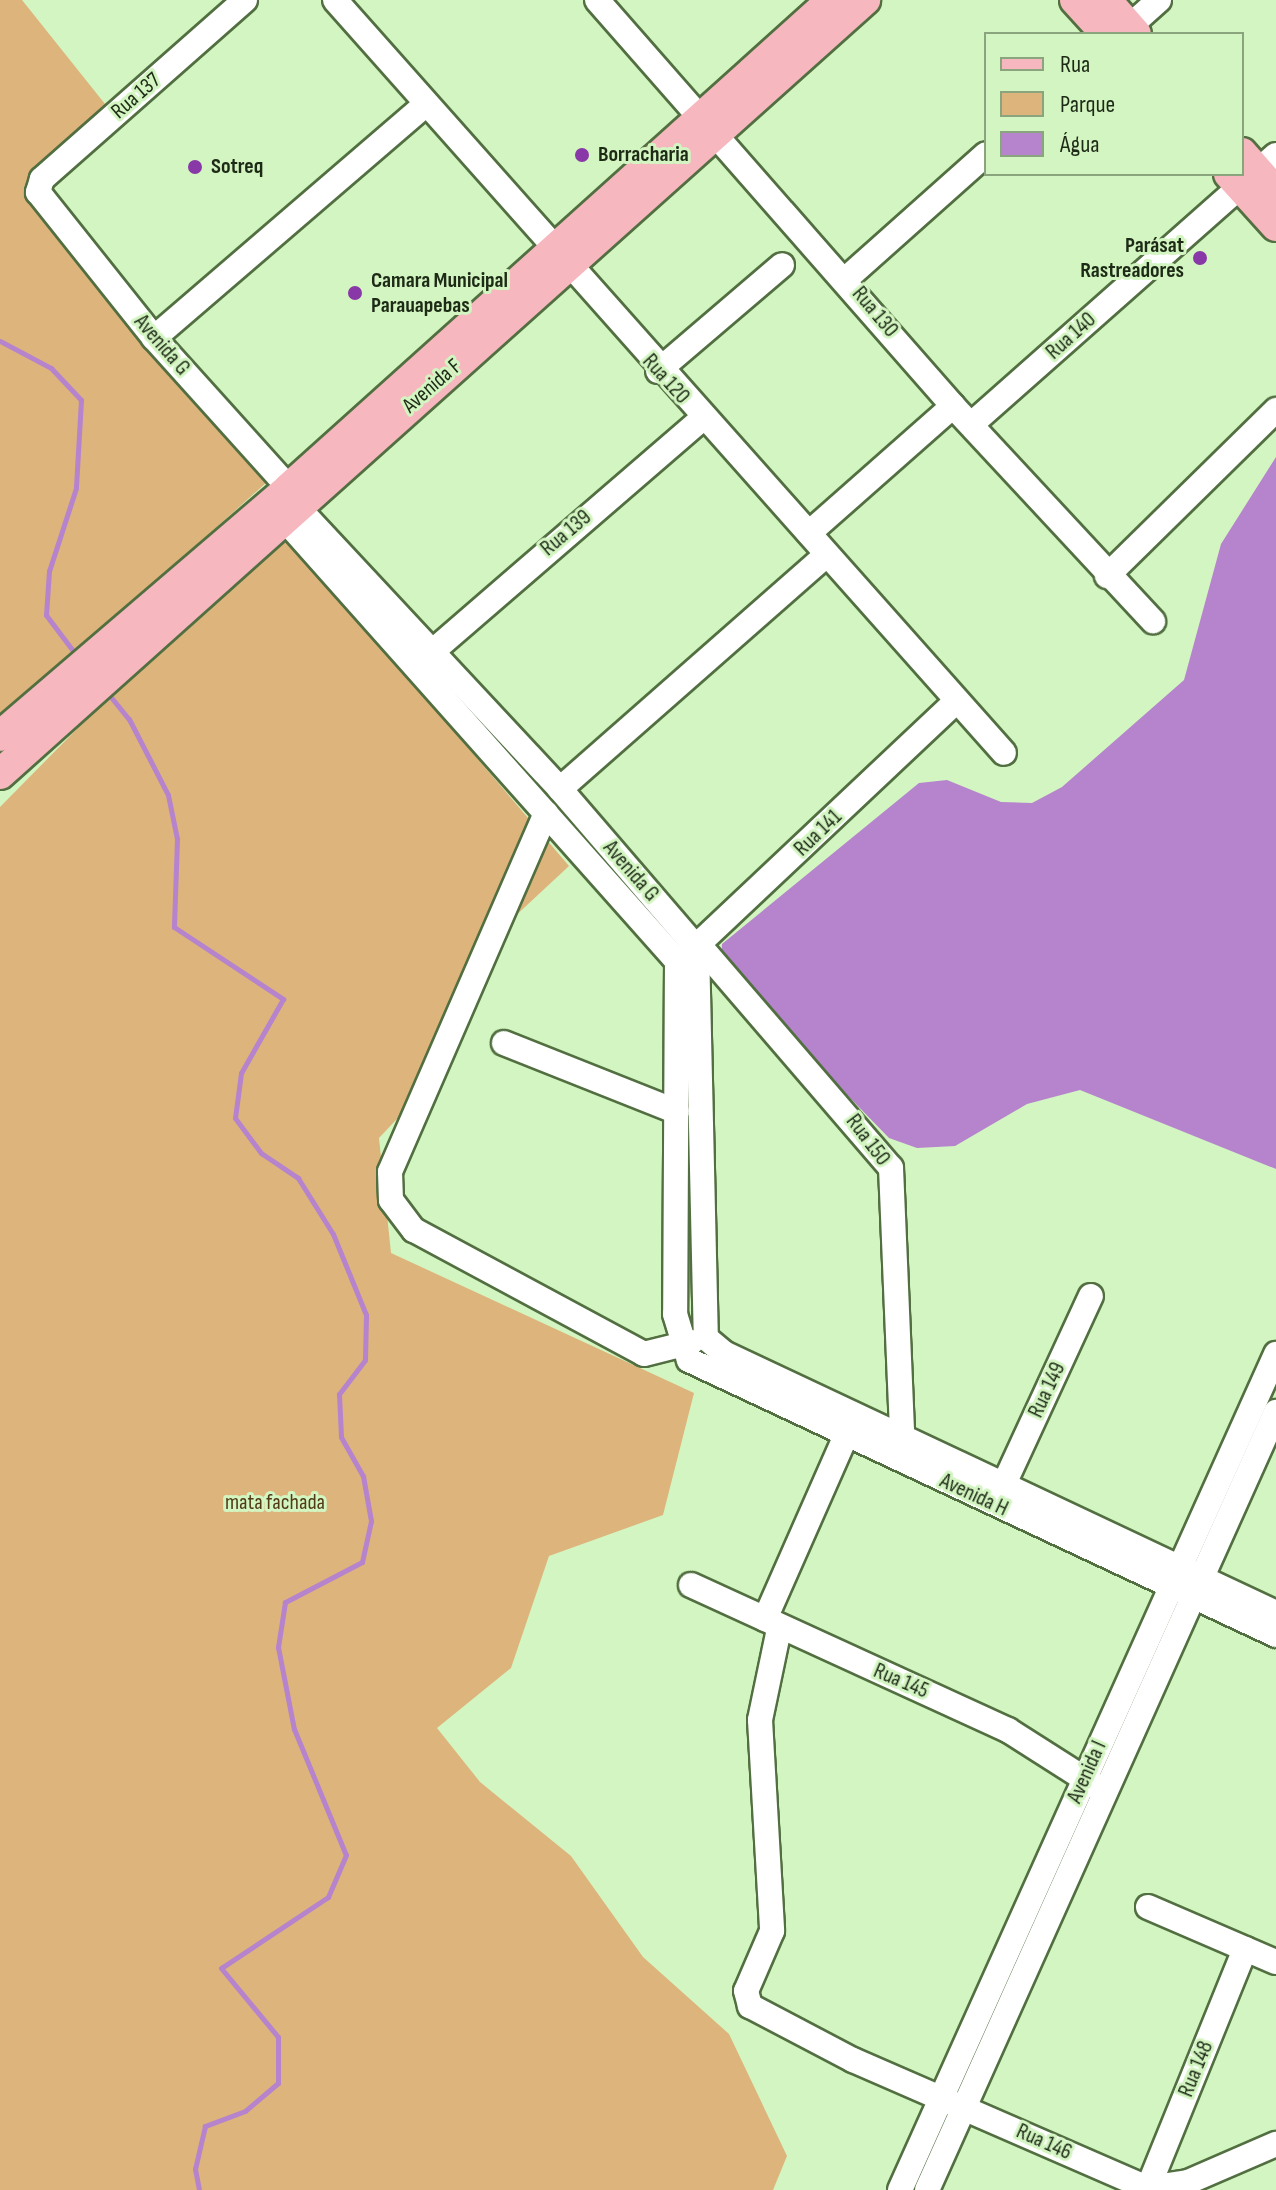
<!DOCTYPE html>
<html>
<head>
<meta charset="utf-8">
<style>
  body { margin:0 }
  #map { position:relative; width:1276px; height:2190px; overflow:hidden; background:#d3f5c1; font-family:"Sofia Sans Condensed",sans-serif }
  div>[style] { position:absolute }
  .green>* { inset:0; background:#ddb47c }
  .water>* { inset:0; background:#b683cd }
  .stream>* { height:5px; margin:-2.5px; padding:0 2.5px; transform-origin:2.5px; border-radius:2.5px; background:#b683cd }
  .roads { filter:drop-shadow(2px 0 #526f41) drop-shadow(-2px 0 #526f41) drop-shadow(0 2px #526f41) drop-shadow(0 -2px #526f41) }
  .minor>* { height:24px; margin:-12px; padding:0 12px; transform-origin:12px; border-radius:12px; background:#fff }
  .major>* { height:30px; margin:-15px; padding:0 15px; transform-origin:15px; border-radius:15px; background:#f6b8be }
  .dots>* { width:22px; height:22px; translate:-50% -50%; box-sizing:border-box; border:4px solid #d3f5c1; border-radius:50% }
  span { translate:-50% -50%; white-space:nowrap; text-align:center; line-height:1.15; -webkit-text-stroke:6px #d3f5c1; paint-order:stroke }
  .street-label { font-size:22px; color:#1d2a16 }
  .poi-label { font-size:22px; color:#1d2a16; font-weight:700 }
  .left { translate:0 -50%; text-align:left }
  .right { translate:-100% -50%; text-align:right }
  .park-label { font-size:22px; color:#523a17 }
  .legend { position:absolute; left:984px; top:32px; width:260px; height:144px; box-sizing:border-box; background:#d3f5c1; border:2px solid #8aa47d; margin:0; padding:10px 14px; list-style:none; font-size:24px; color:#1d2a16 }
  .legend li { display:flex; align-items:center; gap:16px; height:40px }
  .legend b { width:40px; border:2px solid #8aa47d }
</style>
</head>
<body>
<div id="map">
  <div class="green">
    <i style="clip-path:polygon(0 0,22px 0,109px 109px,24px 186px,267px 482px,0 721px)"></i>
    <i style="clip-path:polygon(278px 525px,569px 866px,468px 960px,445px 1068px,379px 1138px,391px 1253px,694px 1393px,663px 1515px,549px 1556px,511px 1668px,437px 1728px,480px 1782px,571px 1856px,643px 1957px,729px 2034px,787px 2156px,773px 2190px,0 2190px,0 807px)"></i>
  </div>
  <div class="water">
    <i style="clip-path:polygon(1276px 457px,1276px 1169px,1080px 1090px,1027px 1104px,955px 1146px,917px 1148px,889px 1138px,721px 965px,722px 944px,919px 783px,947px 780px,1001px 802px,1032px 803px,1062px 787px,1184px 680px,1221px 544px)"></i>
  </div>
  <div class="stream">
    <i style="left:0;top:341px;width:58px;rotate:27.9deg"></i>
    <i style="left:51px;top:368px;width:44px;rotate:46.8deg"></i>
    <i style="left:81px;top:400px;width:88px;rotate:93.3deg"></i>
    <i style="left:76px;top:488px;width:87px;rotate:108deg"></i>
    <i style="left:49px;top:571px;width:44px;rotate:93.9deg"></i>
    <i style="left:46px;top:615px;width:51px;rotate:52.9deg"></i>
    <i style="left:106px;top:691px;width:36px;rotate:51deg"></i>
    <i style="left:129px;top:719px;width:85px;rotate:62.8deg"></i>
    <i style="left:168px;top:795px;width:45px;rotate:78.4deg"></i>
    <i style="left:177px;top:839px;width:88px;rotate:92deg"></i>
    <i style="left:174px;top:927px;width:131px;rotate:33.4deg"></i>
    <i style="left:283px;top:999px;width:85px;rotate:119.6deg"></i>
    <i style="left:241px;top:1073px;width:45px;rotate:97.6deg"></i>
    <i style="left:235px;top:1118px;width:44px;rotate:53.4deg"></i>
    <i style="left:261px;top:1153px;width:45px;rotate:34deg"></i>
    <i style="left:298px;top:1178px;width:66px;rotate:58deg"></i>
    <i style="left:333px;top:1234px;width:87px;rotate:67.8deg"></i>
    <i style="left:366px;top:1315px;width:45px;rotate:91.3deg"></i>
    <i style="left:365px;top:1360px;width:43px;rotate:127.4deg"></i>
    <i style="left:339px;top:1394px;width:43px;rotate:87.3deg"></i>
    <i style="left:341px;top:1437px;width:45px;rotate:60.6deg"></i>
    <i style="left:363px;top:1476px;width:46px;rotate:79.9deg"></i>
    <i style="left:371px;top:1521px;width:42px;rotate:102.4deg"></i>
    <i style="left:362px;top:1562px;width:87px;rotate:152.5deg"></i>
    <i style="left:285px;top:1602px;width:46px;rotate:98.8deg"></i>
    <i style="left:278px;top:1647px;width:84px;rotate:79deg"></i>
    <i style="left:294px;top:1729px;width:136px;rotate:67.6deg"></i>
    <i style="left:346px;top:1855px;width:46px;rotate:113.2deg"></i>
    <i style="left:328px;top:1897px;width:128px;rotate:146.4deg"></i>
    <i style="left:221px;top:1968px;width:89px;rotate:50.4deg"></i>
    <i style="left:278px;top:2037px;width:46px;rotate:90deg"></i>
    <i style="left:278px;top:2083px;width:43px;rotate:139.7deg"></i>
    <i style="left:245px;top:2111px;width:43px;rotate:159.4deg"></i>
    <i style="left:205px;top:2126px;width:44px;rotate:103.1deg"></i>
    <i style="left:195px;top:2169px;width:21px;rotate:79deg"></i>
  </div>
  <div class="roads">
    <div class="minor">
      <i style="left:245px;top:0;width:271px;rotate:138.6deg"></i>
      <i style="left:42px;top:179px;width:14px;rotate:107deg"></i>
      <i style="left:38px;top:192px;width:186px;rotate:51.5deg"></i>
      <i style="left:154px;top:338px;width:202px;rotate:48deg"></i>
      <i style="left:335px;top:0;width:1007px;rotate:48.38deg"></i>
      <i style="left:597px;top:0;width:540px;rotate:48.75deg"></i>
      <i style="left:953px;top:406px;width:294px;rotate:47.1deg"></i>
      <i style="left:1121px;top:34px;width:51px;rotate:-41.8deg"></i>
      <i style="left:847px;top:278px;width:186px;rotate:-41.7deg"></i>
      <i style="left:154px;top:338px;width:359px;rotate:-40.7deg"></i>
      <i style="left:658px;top:371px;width:163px;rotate:-40.5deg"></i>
      <i style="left:974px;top:422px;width:403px;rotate:-41.5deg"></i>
      <i style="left:299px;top:509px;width:383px;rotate:47deg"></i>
      <i style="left:560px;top:789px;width:210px;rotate:49.3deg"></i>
      <i style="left:697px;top:948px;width:390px;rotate:88.7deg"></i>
      <i style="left:285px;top:520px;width:590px;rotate:48.37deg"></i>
      <i style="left:677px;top:961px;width:353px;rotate:90.3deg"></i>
      <i style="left:675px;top:1314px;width:48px;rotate:73.1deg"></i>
      <i style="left:689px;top:1360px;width:648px;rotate:25.1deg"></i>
      <i style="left:809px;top:533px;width:192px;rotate:-41.4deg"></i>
      <i style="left:1107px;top:576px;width:237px;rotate:-44.5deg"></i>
      <i style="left:433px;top:651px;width:355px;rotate:-40.8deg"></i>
      <i style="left:560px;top:789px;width:353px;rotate:-41.3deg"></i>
      <i style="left:546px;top:813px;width:391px;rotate:113.5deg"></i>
      <i style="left:390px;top:1172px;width:28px;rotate:88deg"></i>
      <i style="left:391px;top:1200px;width:38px;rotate:53deg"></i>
      <i style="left:414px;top:1230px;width:261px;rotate:28.3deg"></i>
      <i style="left:644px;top:1354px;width:49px;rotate:-14deg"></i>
      <i style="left:700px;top:946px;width:293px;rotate:49.3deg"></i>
      <i style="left:891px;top:1168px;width:267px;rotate:87.6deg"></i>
      <i style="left:689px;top:953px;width:366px;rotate:-43.3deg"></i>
      <i style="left:504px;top:1043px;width:186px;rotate:21.7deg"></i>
      <i style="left:706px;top:1338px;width:23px;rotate:40deg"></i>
      <i style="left:724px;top:1353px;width:610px;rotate:25.22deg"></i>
      <i style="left:1004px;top:1484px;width:207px;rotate:-65.2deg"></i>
      <i style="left:691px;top:1585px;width:349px;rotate:24.6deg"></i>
      <i style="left:1008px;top:1730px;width:104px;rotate:32.5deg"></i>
      <i style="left:765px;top:1619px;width:201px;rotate:-66.2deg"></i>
      <i style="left:779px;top:1629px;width:93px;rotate:101.8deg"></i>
      <i style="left:760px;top:1720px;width:211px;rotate:86.7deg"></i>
      <i style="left:772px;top:1931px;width:65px;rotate:113.4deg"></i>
      <i style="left:746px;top:1991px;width:16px;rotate:75deg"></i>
      <i style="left:750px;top:2006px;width:116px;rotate:27.7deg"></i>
      <i style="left:853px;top:2060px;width:322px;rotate:23.5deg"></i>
      <i style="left:1148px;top:2188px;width:40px;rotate:-8.5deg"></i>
      <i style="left:1188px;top:2182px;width:96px;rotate:-23.4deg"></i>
      <i style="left:1148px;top:1907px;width:139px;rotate:23.3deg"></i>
      <i style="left:1148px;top:2188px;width:258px;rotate:-67.9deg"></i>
      <i style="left:900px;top:2190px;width:917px;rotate:-65.78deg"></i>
      <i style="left:927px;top:2190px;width:853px;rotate:-65.84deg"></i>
    </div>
    <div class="major">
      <i style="left:1075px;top:0;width:46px;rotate:47.6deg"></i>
      <i style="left:1106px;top:0;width:45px;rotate:48.6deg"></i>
      <i style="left:1242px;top:153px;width:52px;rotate:48.9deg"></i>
      <i style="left:1229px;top:174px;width:70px;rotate:47.9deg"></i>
      <i style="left:0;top:736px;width:381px;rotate:-40.6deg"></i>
      <i style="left:289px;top:488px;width:730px;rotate:-41.95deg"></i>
      <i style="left:0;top:774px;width:1161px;rotate:-41.82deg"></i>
    </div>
  </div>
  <div class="dots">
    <i style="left:582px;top:155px;background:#8938a8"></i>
    <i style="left:195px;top:167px;background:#8938a8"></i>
    <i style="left:1200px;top:258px;background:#8938a8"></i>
    <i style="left:355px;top:293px;background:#8938a8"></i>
  </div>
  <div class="street-label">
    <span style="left:136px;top:96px;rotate:-41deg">Rua 137</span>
    <span style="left:875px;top:312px;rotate:50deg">Rua 130</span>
    <span style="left:1071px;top:336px;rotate:-42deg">Rua 140</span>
    <span style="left:162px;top:345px;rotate:49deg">Avenida G</span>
    <span style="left:666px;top:379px;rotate:48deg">Rua 120</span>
    <span style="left:432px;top:386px;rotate:-41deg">Avenida F</span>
    <span style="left:566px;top:533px;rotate:-40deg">Rua 139</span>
    <span style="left:818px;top:833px;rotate:-44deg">Rua 141</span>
    <span style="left:631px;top:871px;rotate:49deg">Avenida G</span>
    <span style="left:868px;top:1140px;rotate:53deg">Rua 150</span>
    <span style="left:1047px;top:1390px;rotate:-65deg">Rua 149</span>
    <span style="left:974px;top:1495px;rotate:25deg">Avenida H</span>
    <span style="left:901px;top:1681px;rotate:23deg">Rua 145</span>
    <span style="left:1087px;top:1772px;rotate:-66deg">Avenida I</span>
    <span style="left:1196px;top:2069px;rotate:-68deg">Rua 148</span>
    <span style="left:1044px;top:2142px;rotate:24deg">Rua 146</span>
  </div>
  <div class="poi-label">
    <span class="left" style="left:598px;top:155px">Borracharia</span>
    <span class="left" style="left:211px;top:167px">Sotreq</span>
    <span class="right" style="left:1184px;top:258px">Parásat<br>Rastreadores</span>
    <span class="left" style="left:371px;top:293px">Camara Municipal<br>Parauapebas</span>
  </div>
  <div class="park-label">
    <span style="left:275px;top:1503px">mata fachada</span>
  </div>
  <ul class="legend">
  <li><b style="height:10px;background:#f6b8be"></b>Rua</li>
  <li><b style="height:22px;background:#ddb47c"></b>Parque</li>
  <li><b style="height:22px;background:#b683cd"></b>Água</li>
  </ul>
</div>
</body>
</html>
